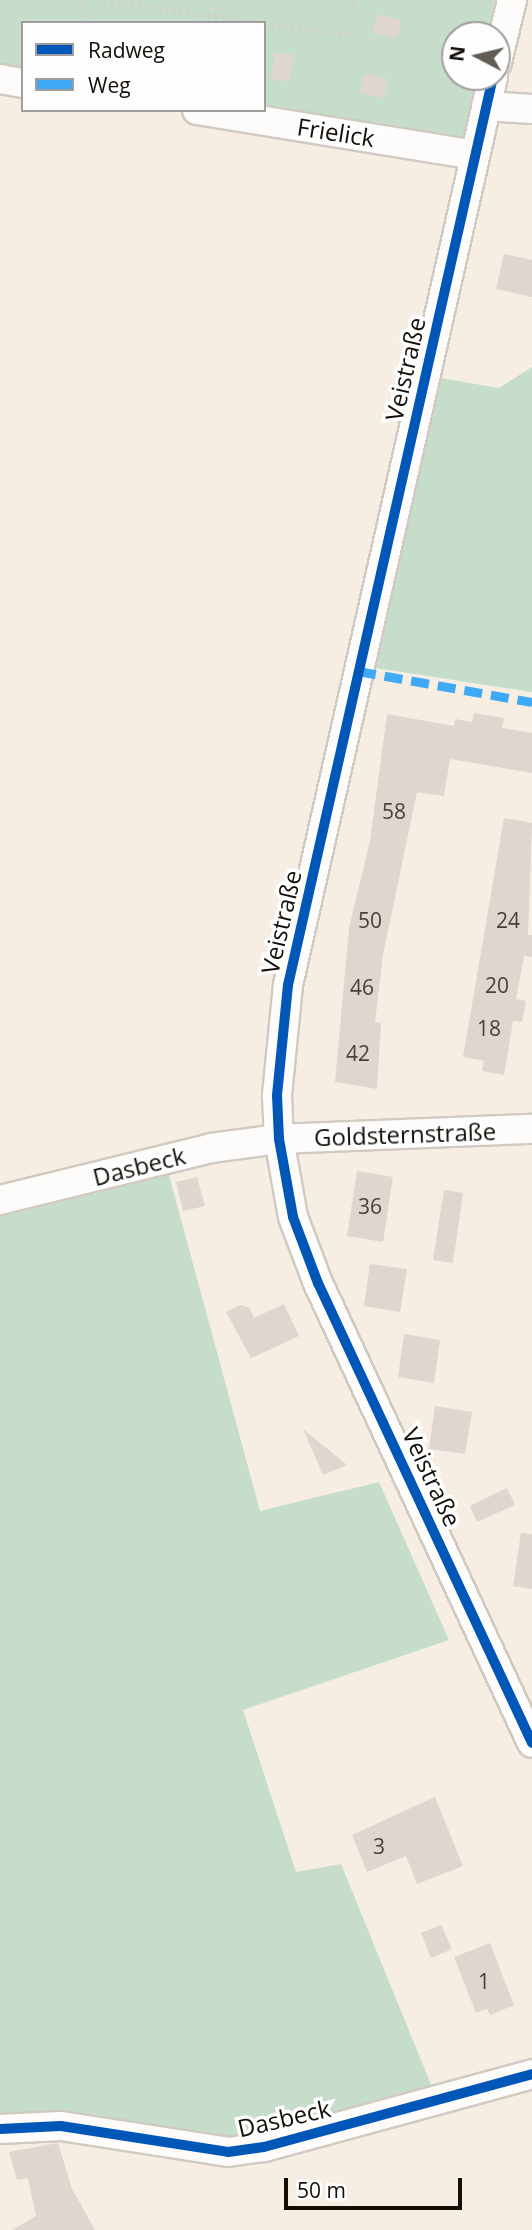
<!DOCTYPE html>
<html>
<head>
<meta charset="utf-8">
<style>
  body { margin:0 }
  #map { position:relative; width:532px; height:2230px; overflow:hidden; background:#f6ede3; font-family:"Open Sans",sans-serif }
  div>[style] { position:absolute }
  .green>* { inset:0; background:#c7ddcc }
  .building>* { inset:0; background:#ded6cf }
  .path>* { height:4.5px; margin-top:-2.25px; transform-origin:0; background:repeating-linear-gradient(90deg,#d1cecc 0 2px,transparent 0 7px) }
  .roads { filter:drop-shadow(2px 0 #d0cac1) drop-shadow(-2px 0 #d0cac1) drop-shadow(0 2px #d0cac1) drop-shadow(0 -2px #d0cac1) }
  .minor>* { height:28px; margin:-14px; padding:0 14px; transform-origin:14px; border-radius:14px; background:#fefcfb }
  .quiet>* { height:9px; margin-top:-4.5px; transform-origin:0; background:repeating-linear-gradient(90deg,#3fa9f5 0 18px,transparent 0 27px) }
  .cycleway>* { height:10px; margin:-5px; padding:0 5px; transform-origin:5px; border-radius:5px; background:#0057b8 }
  span { translate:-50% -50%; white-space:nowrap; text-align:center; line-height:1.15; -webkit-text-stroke:7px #fefefe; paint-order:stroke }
  .number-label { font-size:21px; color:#48423c }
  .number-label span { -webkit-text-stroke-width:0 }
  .street-label { font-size:24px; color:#130e08 }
  .legend { position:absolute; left:21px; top:21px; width:245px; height:91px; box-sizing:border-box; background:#fefefe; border:2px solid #a09e9c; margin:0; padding:9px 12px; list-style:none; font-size:21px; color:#130e08 }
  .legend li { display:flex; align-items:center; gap:14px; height:35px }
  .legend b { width:35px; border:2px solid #a09e9c }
  .north { position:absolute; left:441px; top:21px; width:70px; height:70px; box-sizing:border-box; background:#fefefe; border:2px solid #a09e9c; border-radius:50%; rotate:277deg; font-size:19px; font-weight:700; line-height:28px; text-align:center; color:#130e08 }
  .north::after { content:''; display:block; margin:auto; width:24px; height:32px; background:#625c55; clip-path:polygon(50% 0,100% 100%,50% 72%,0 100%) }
  .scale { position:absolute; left:284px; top:2178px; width:178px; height:32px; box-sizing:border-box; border:4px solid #130e08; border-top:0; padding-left:9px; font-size:21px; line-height:24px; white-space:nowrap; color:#130e08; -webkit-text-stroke:5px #fefefe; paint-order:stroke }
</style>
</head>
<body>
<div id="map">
  <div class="green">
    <i style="clip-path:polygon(0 0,495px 0,487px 35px,455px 35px,455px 77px,478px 77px,464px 141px,264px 110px,264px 23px,23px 23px,23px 74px,0 71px)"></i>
    <i style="clip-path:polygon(532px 367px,532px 692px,369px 667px,435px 377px,499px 388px)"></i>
    <i style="clip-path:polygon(169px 1175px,260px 1511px,379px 1482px,449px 1640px,243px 1710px,296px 1872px,341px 1864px,432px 2087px,266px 2138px,206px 2145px,0 2122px,0 1214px)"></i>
  </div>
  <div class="building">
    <i style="clip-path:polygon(377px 14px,401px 20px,397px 38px,373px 33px)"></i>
    <i style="clip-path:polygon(275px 52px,294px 55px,289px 82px,271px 79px)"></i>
    <i style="clip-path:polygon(364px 74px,388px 79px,384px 98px,359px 93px)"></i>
    <i style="clip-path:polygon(504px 254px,532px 260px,532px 297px,496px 289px)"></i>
    <i style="clip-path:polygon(474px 713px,504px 718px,502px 728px,532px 733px,532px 773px,450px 759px,444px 796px,417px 792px,383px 955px,375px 1022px,381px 1023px,377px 1089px,335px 1082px,349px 928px,370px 841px,387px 714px,454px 726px,455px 719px,472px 722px)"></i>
    <i style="clip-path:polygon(504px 818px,532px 823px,528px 935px,532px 935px,532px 957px,524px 956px,516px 999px,526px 1001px,522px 1022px,513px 1021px,504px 1075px,482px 1071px,484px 1061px,463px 1057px)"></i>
    <i style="clip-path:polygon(357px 1171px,393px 1177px,383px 1242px,347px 1236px)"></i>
    <i style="clip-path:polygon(197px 1177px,205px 1206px,183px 1211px,176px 1182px)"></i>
    <i style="clip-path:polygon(444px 1190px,463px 1193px,453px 1263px,433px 1260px)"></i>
    <i style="clip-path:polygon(370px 1264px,407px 1269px,400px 1312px,364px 1306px)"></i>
    <i style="clip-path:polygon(284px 1304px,299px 1336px,251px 1358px,226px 1312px,241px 1305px,250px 1308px,254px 1318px)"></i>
    <i style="clip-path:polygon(404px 1334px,440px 1340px,434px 1383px,398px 1377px)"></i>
    <i style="clip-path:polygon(435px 1406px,472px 1412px,465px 1454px,429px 1449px)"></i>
    <i style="clip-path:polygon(303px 1429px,347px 1465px,323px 1475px)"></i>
    <i style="clip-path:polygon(507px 1488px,515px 1505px,477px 1522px,470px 1506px)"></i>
    <i style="clip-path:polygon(521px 1533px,532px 1534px,532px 1589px,513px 1586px)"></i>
    <i style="clip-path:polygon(435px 1797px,463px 1866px,417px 1884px,406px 1856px,367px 1872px,352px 1835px)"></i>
    <i style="clip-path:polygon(441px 1925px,452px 1949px,431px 1958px,421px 1933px)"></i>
    <i style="clip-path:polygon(490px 1943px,514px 2005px,490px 2015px,487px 2009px,476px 2013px,454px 1957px)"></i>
    <i style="clip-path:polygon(58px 2143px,72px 2189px,95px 2230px,12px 2230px,36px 2216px,28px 2178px,17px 2180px,9px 2152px)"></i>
  </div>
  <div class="path">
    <i style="left:104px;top:0;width:159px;rotate:8.3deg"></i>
    <i style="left:215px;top:16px;width:16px;rotate:-79deg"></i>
    <i style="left:78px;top:23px;width:24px;rotate:-78deg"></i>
    <i style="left:264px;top:23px;width:84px;rotate:8.2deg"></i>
    <i style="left:347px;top:35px;width:36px;rotate:-79deg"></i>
  </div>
  <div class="roads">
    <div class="minor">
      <i style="left:497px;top:62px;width:64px;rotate:-76.4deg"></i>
      <i style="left:493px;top:77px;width:931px;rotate:102.72deg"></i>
      <i style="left:288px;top:985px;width:111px;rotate:95.7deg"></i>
      <i style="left:277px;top:1095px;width:44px;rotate:87.4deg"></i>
      <i style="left:279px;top:1139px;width:79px;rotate:79.8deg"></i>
      <i style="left:293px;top:1217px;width:71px;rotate:69.3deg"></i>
      <i style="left:318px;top:1283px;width:507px;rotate:65.05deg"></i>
      <i style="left:0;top:79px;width:23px;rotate:10deg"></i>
      <i style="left:486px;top:106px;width:46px;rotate:3.7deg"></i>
      <i style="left:197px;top:110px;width:281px;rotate:9.2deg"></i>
      <i style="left:0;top:1200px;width:217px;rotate:-13.8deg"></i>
      <i style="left:211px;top:1148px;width:69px;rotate:-7.5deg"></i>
      <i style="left:279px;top:1139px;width:253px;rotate:-2.3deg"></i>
      <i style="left:0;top:2129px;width:61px;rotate:-2.8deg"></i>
      <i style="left:61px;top:2126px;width:169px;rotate:8.8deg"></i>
      <i style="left:228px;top:2152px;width:36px;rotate:-8deg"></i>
      <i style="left:264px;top:2147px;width:278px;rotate:-15.2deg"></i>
    </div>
  </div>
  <div class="quiet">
    <i style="left:358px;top:671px;width:177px;rotate:10.1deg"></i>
  </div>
  <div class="cycleway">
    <i style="left:493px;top:77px;width:931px;rotate:102.72deg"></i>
    <i style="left:288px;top:985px;width:111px;rotate:95.7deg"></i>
    <i style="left:277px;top:1095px;width:44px;rotate:87.4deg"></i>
    <i style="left:279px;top:1139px;width:79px;rotate:79.8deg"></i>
    <i style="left:293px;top:1217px;width:71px;rotate:69.3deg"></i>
    <i style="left:318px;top:1283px;width:507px;rotate:65.05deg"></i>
    <i style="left:0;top:2129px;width:61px;rotate:-2.8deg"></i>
    <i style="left:61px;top:2126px;width:169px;rotate:8.8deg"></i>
    <i style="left:228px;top:2152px;width:36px;rotate:-8deg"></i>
    <i style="left:264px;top:2147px;width:278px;rotate:-15.2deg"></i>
  </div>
  <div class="number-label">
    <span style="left:394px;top:811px">58</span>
    <span style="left:370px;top:920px">50</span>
    <span style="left:508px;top:920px">24</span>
    <span style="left:497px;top:985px">20</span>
    <span style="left:362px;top:987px">46</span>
    <span style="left:489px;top:1028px">18</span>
    <span style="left:358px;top:1053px">42</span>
    <span style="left:370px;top:1206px">36</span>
    <span style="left:379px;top:1846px">3</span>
    <span style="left:484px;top:1981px">1</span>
  </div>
  <div class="street-label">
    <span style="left:336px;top:132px;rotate:9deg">Frielick</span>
    <span style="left:405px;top:369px;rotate:-77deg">Veistraße</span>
    <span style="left:281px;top:922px;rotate:-77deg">Veistraße</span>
    <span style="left:405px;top:1134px;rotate:-2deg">Goldsternstraße</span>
    <span style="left:139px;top:1166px;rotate:-14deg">Dasbeck</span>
    <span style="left:432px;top:1477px;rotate:65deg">Veistraße</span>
    <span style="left:284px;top:2118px;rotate:-13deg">Dasbeck</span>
  </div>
  <ul class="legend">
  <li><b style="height:9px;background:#0057b8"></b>Radweg</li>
  <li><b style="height:9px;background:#3fa9f5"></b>Weg</li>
  </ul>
  <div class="north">N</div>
  <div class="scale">50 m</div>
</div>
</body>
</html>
